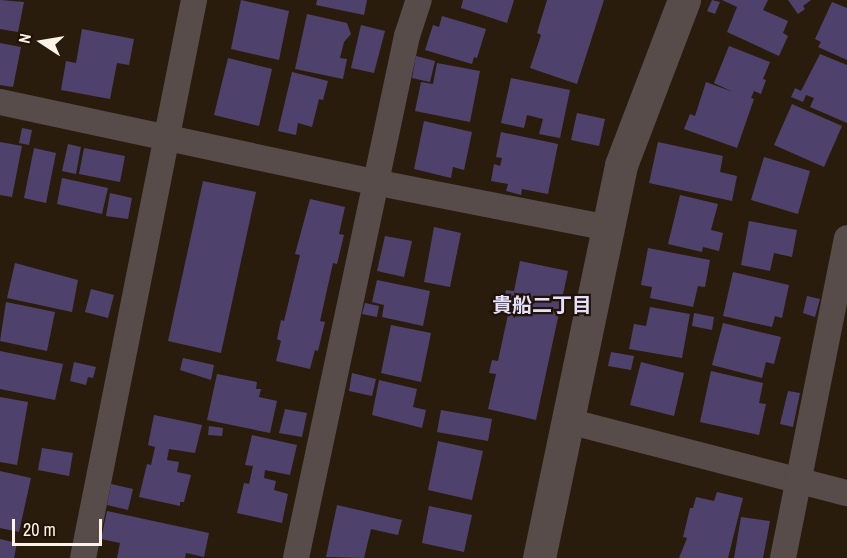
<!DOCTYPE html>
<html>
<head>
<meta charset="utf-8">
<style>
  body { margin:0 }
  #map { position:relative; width:847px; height:558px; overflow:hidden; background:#2a1c0d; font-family:"Archivo Narrow","Noto Sans JP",sans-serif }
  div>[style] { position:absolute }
  .building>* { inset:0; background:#4e426c }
  .minor>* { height:26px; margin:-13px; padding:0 13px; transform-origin:13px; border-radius:13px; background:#574c4a }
  .tertiary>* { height:33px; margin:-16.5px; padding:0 16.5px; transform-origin:16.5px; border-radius:16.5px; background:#574c4a }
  span { translate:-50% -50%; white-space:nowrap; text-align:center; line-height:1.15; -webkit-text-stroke:4.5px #201305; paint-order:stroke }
  .neighbourhood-label { font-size:20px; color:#e5e0fd; font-weight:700 }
  .north { position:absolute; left:12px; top:12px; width:60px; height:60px; -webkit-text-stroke:4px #201305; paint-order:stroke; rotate:282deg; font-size:16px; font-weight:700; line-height:24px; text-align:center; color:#fdf3e9 }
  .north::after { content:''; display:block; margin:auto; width:21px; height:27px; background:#fdf3e9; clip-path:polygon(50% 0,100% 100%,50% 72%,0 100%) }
  .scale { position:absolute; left:12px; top:519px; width:90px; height:27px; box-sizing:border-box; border:3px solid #fdf3e9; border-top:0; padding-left:8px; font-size:18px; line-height:21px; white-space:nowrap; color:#fdf3e9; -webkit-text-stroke:4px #201305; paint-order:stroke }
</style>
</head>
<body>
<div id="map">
  <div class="building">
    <i style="clip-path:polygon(0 0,24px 2px,18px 32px,0 29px)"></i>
    <i style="clip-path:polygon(241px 0,289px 11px,279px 60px,231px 49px)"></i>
    <i style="clip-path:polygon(317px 0,367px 0,364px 15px,316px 5px)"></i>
    <i style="clip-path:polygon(463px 0,514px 0,507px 23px,461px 8px)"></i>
    <i style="clip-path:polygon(547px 0,604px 0,577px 84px,530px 68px,541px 35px,537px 33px)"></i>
    <i style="clip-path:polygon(712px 0,720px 2px,715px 14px,707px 11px)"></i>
    <i style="clip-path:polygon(722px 0,768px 0,763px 10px,788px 21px,783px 33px,788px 36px,779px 56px,727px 32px,737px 7px)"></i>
    <i style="clip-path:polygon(788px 0,811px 0,803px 6px,805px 9px,798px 14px)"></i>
    <i style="clip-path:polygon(832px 2px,847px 8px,847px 60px,818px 47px,821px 42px,815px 39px)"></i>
    <i style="clip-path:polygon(307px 14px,347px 23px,351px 34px,344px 42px,340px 58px,347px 59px,343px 79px,295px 69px)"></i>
    <i style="clip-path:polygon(442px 16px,486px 29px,477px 58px,474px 57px,472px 64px,425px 50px,433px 25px,439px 27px)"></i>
    <i style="clip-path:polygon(361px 25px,385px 31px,374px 73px,351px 68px)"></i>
    <i style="clip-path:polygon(82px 29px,134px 39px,129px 65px,117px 63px,110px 99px,61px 90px,66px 61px,76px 63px)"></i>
    <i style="clip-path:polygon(0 43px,21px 47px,13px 87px,0 85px)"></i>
    <i style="clip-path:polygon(729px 46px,770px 62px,763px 79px,766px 80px,761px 94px,754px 91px,751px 98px,754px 99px,737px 148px,684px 129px,690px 114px,695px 116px,706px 82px,733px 92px,714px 83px)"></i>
    <i style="clip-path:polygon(820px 54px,847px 65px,847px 123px,810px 107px,814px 98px,806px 95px,803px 102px,791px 97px,795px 88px,801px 91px)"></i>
    <i style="clip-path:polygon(416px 56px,435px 61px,430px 82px,412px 78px)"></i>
    <i style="clip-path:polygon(228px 58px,272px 69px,259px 126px,214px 115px)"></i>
    <i style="clip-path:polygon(437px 63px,480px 71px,470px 122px,415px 111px,421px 82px,433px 84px)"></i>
    <i style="clip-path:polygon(292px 72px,328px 81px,323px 100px,319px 99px,312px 127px,298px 123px,296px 135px,278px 131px)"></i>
    <i style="clip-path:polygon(511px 78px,570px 90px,560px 138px,539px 134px,543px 119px,527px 115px,524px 128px,501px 123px)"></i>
    <i style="clip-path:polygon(792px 104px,842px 126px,824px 167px,774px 145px)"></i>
    <i style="clip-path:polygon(577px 113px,605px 119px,599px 146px,571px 140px)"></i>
    <i style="clip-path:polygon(424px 121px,472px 132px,464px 170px,453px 167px,451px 178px,414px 169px)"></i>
    <i style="clip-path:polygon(22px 128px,32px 130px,29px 145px,19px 143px)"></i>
    <i style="clip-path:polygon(501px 132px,558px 144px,548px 194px,522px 189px,521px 195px,506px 191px,508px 184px,491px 181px,494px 164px,500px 166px,502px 158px,496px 157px)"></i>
    <i style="clip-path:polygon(0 142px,22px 146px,12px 197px,0 195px)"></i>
    <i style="clip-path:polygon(658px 142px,723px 156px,720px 172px,737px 176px,732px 201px,649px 183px)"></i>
    <i style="clip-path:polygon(68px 144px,81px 147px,76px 174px,62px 171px)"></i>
    <i style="clip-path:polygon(34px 148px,56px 153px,46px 203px,24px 198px)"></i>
    <i style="clip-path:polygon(84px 148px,125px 156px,120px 182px,79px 174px)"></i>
    <i style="clip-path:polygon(764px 157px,810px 171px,798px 214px,751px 200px)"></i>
    <i style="clip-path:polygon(62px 178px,108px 188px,102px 214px,57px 204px)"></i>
    <i style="clip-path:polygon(203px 181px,256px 192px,221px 353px,168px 341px)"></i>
    <i style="clip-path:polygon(110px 193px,132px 198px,128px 219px,106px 216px)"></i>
    <i style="clip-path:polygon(680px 195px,718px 204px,711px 230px,723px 233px,719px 251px,703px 247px,702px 252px,668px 244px)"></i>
    <i style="clip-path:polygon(310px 199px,345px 207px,339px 234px,344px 235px,337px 264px,333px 263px,320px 321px,325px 322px,318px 351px,315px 350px,310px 369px,276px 361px,281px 341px,277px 339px,281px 320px,284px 321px,300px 255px,295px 254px)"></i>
    <i style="clip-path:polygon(749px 221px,797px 230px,792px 257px,774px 253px,770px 271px,741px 265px)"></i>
    <i style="clip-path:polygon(434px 227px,461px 233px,450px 287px,424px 282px)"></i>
    <i style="clip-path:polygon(385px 236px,412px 241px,404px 277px,377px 271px)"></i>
    <i style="clip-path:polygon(648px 248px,710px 260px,705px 287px,698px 286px,693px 307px,650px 298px,652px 287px,641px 285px)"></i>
    <i style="clip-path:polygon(520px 261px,568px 271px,536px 420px,488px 409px,496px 374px,489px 373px,492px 360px,498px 361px,510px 305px,503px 303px,506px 290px,514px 291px)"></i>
    <i style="clip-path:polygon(15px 263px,78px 280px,72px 312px,7px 298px)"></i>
    <i style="clip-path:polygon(733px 272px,789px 285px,782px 318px,775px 316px,772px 327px,723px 316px)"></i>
    <i style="clip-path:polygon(377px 280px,430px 291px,423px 326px,382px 317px,384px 305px,372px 302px)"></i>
    <i style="clip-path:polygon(91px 289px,114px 295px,108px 318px,85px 312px)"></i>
    <i style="clip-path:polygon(807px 296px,820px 299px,815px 317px,803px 313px)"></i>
    <i style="clip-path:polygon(6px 302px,55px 312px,47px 351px,0 341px)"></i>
    <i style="clip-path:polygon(365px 303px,379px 306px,377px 317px,362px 314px)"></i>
    <i style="clip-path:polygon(650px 307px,690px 314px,682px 358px,629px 349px,634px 324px,646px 326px)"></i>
    <i style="clip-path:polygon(694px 313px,714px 317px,712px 330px,692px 326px)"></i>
    <i style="clip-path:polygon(723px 323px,781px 337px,774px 364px,766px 362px,762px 378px,712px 365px)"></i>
    <i style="clip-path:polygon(391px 325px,431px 333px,421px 382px,381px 373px)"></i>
    <i style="clip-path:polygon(0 351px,63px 364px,55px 400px,0 389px)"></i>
    <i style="clip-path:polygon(611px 352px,634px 356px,631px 370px,608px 366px)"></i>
    <i style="clip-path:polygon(183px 358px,214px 365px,211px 380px,180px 370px)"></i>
    <i style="clip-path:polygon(74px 362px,96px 367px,93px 378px,88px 377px,86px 385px,70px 381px)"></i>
    <i style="clip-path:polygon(641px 362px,684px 373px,674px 416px,630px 405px)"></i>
    <i style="clip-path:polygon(711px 371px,763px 383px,759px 403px,766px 404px,759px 435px,700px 422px)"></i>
    <i style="clip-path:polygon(352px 373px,376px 379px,372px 396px,349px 391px)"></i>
    <i style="clip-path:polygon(217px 374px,257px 382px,256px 389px,261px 389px,259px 397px,277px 401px,270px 433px,207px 420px)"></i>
    <i style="clip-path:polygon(379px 380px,417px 389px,413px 407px,426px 410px,422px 428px,372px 415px)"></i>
    <i style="clip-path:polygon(788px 391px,800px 393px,793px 427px,780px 424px)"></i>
    <i style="clip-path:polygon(0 397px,28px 402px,17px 465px,0 462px)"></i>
    <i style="clip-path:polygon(285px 409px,307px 413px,302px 437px,279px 433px)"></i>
    <i style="clip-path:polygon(441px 410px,492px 419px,488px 441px,437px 432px)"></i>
    <i style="clip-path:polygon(154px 415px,202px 425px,195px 453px,169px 449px,167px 460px,179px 462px,177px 472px,191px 475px,184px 502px,180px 502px,180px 506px,139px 497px,147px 464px,151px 465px,155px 447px,148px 445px)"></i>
    <i style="clip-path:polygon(209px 426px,223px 428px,222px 436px,208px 435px)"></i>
    <i style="clip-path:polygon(252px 435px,297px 445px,290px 475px,265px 470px,264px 478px,276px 481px,274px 490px,288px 494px,282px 523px,237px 513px,244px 483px,249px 484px,253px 466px,245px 465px)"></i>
    <i style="clip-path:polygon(438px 441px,483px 451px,472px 500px,428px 490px)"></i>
    <i style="clip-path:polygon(42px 448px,73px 453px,69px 476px,38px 470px)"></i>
    <i style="clip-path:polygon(0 471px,31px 478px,19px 532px,0 528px)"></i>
    <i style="clip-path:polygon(111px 484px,133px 489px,128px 510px,107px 505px)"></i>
    <i style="clip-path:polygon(717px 492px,743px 498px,728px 558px,679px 558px,687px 538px,683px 537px,690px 508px,693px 508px,696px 497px,714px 501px)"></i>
    <i style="clip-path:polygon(337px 505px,402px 520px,398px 535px,371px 529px,364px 558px,326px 557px)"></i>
    <i style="clip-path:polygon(429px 506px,472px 515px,464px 552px,422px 543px)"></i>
    <i style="clip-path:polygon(107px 511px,209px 533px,204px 557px,186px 553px,185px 558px,117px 558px,120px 543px,101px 539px)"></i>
    <i style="clip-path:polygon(741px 517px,770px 521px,763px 558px,734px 558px)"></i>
    <i style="clip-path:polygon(0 539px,17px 543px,14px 558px,0 558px)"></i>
  </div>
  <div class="minor">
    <i style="left:0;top:102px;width:382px;rotate:12.1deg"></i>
    <i style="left:374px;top:182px;width:238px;rotate:11.1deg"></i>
    <i style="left:568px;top:421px;width:288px;rotate:14.5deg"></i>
    <i style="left:83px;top:558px;width:569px;rotate:-78.75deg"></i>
    <i style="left:296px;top:558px;width:534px;rotate:-78deg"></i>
    <i style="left:407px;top:36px;width:38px;rotate:-72deg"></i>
    <i style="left:783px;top:558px;width:326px;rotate:-78.7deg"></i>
  </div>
  <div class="tertiary">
    <i style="left:539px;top:558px;width:401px;rotate:-78.2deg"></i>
    <i style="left:621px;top:165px;width:177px;rotate:-69.1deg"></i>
  </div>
  <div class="neighbourhood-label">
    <span style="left:542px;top:304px">貴船二丁目</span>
  </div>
  <div class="north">N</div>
  <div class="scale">20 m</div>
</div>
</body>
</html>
